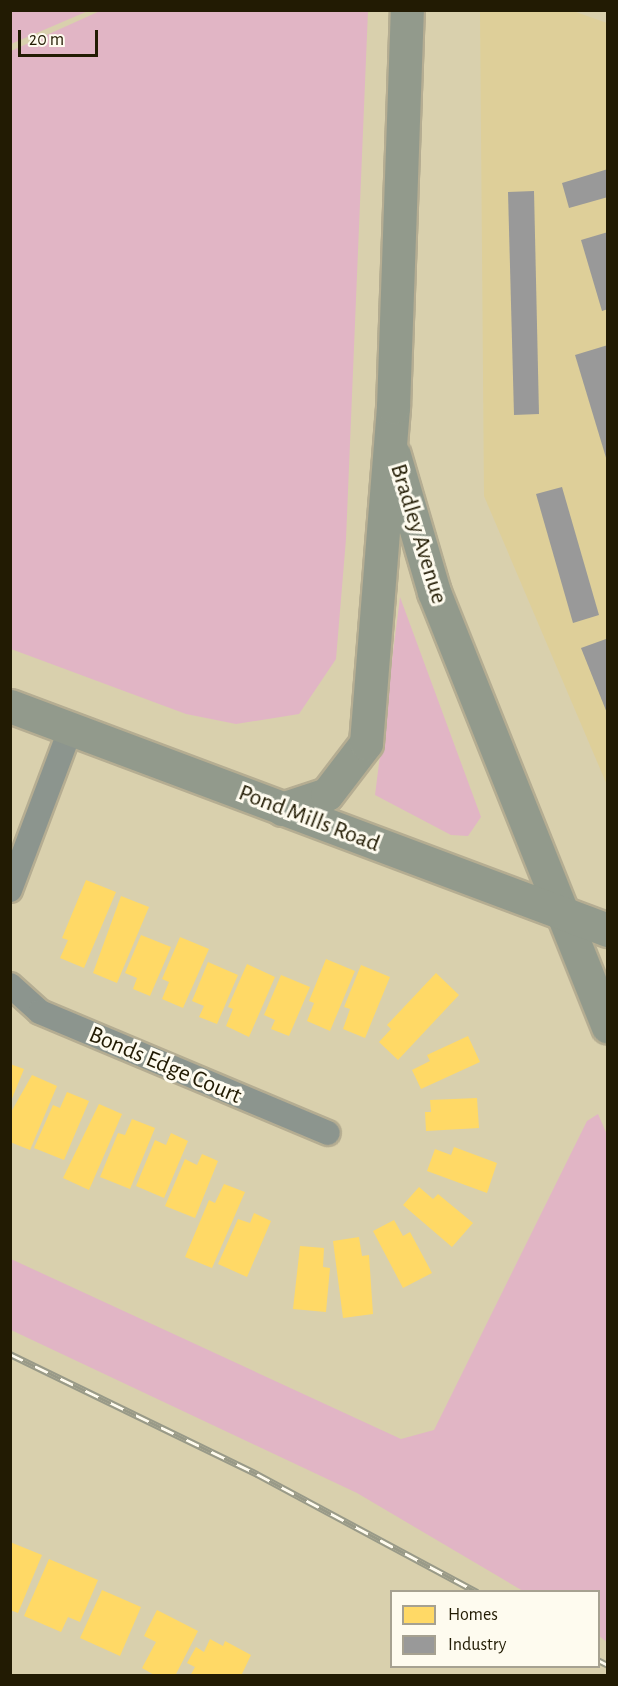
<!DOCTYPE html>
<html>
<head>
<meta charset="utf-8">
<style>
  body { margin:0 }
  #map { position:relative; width:618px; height:1686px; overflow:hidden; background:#d9d0ad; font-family:"Alegreya Sans",sans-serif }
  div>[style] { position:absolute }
  .built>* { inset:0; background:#decf99 }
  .green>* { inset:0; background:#e1b5c5 }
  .homes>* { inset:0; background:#ffd966 }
  .industry>* { inset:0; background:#999 }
  .roads { filter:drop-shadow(2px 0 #b5ad92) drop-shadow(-2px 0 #b5ad92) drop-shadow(0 2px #b5ad92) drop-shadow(0 -2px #b5ad92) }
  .minor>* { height:24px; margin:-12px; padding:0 12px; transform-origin:12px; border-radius:12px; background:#8c958e }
  .secondary>* { height:33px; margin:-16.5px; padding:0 16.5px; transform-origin:16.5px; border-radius:16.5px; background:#929a8c }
  .rail>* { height:7px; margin-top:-3.5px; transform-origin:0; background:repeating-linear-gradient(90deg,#fefbef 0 14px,#999a88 0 28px); box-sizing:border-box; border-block:2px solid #999a88 }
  span { translate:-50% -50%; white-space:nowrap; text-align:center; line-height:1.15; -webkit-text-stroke:6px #fefbef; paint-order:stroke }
  .street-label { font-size:24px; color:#221b03 }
  .frame { position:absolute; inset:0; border:12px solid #221b03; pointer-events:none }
  .legend { position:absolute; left:390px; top:1590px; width:210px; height:78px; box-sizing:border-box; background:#fefbef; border:2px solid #a6a191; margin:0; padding:8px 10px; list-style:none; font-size:18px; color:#221b03 }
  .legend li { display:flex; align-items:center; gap:12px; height:30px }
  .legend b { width:30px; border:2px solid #a6a191 }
  .scale { position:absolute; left:18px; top:30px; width:80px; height:27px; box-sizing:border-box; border:3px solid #221b03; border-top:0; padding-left:8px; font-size:18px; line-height:21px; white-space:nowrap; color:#221b03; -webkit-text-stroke:4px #fefbef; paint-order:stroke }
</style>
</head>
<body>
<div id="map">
  <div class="built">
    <i style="clip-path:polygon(480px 11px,573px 11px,607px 23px,607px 785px,484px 496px)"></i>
  </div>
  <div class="green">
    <i style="clip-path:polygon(11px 10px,88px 10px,88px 11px,11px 44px)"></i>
    <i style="clip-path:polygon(100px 11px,368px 11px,346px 539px,336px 659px,299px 714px,236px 724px,186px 714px,11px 649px,11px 51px)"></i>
    <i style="clip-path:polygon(400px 597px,481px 817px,468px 836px,451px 835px,375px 795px)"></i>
    <i style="clip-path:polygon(598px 1114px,608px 1137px,607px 1642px,599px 1636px,598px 1592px,523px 1591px,357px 1493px,11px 1330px,11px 1259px,401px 1439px,434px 1430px,587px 1121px)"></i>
  </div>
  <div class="homes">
    <i style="clip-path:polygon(86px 880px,116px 892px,84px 968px,60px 958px,68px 940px,62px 938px)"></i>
    <i style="clip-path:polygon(121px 896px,149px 907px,117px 983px,93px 973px)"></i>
    <i style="clip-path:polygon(141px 935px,171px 947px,150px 996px,133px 989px,137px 978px,125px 973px)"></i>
    <i style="clip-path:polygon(180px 937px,209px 949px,183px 1008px,162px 999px,169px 982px,162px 979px)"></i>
    <i style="clip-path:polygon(326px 959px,355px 971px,330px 1031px,307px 1021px,314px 1003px,309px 1001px)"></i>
    <i style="clip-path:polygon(208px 962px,238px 975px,217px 1024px,199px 1017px,204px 1006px,192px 1001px)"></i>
    <i style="clip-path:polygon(247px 964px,275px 977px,249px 1037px,226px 1026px,233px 1009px,228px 1007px)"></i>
    <i style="clip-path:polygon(361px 965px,390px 977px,365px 1038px,343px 1029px,350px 1009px,344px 1007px)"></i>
    <i style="clip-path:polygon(436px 973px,459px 995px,398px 1060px,379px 1042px,391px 1029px,387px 1025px)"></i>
    <i style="clip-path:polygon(281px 975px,310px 987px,289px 1036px,271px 1029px,275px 1020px,264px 1015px)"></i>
    <i style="clip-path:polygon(468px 1036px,480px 1062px,421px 1089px,412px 1070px,430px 1061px,427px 1055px)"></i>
    <i style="clip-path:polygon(10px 1064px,24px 1069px,11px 1101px,10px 1101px)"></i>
    <i style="clip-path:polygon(32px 1075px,57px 1086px,30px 1150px,10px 1142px,10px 1114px)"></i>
    <i style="clip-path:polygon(67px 1092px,89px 1101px,64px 1160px,34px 1148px,53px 1105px,60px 1108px)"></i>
    <i style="clip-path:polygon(477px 1098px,479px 1128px,426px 1131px,425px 1112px,431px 1112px,430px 1100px)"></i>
    <i style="clip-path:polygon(99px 1104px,122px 1114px,89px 1190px,63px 1178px)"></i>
    <i style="clip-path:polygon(132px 1119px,155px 1128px,130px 1189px,100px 1177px,118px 1133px,125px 1135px)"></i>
    <i style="clip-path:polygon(171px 1133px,188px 1141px,164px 1198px,136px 1186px,155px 1140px,166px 1145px)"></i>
    <i style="clip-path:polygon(454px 1147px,497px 1163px,487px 1193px,427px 1171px,435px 1149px,451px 1155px)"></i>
    <i style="clip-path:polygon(202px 1154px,218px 1161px,195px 1218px,165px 1206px,185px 1159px,197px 1165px)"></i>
    <i style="clip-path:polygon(224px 1184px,245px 1192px,212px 1268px,185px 1257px,209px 1200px,215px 1203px)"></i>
    <i style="clip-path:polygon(419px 1187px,433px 1199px,438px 1194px,473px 1223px,452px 1247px,403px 1205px)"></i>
    <i style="clip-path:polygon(254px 1213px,271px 1221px,247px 1277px,218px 1264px,238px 1219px,250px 1223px)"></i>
    <i style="clip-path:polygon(394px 1220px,403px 1236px,410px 1232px,432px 1273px,403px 1288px,373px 1231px)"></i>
    <i style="clip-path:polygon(359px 1237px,362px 1256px,369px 1255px,373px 1314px,343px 1318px,333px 1241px)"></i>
    <i style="clip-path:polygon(300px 1246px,324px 1248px,323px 1267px,330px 1268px,326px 1312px,293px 1309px)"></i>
    <i style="clip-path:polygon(10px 1542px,42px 1555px,18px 1613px,10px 1610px)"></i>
    <i style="clip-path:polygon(49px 1559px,98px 1580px,80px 1622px,68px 1617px,61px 1632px,24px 1616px)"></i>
    <i style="clip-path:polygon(102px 1590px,141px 1607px,120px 1656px,80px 1638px)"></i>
    <i style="clip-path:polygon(157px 1610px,198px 1631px,175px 1676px,156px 1676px,142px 1668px,156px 1642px,144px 1636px)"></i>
    <i style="clip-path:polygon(210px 1639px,223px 1646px,225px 1641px,251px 1655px,241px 1676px,190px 1676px,195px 1667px,187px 1663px,196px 1647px,204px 1652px)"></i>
  </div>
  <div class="industry">
    <i style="clip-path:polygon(608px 169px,608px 197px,569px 208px,562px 183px)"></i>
    <i style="clip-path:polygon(534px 191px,539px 414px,514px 415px,508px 192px)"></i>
    <i style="clip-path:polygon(608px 232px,608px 309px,602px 311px,581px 240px)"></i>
    <i style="clip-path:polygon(608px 345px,608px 461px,607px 461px,575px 355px)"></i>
    <i style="clip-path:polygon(562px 487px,599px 615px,573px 623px,536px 494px)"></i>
    <i style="clip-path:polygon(606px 639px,608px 643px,607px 713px,581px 648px)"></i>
  </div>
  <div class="roads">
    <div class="minor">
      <i style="left:10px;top:890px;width:173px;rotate:-69.4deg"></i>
      <i style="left:10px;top:985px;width:40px;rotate:42deg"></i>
      <i style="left:40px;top:1012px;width:312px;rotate:22.8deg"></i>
    </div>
    <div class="secondary">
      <i style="left:394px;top:455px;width:143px;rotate:73.7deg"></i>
      <i style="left:434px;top:592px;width:468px;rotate:68.2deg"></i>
      <i style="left:10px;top:706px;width:639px;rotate:20.54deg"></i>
      <i style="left:282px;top:809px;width:47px;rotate:-18.4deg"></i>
      <i style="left:327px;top:794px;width:64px;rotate:-52.6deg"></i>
      <i style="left:366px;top:743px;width:337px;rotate:-85.4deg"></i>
      <i style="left:393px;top:407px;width:397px;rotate:-88deg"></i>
    </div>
  </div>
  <div class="rail">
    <i style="left:10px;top:1354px;width:275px;rotate:25.9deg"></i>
    <i style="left:257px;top:1474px;width:250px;rotate:28.2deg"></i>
    <i style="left:598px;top:1660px;width:11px;rotate:27deg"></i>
  </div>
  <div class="street-label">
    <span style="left:418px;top:534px;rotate:73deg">Bradley Avenue</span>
    <span style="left:309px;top:819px;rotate:21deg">Pond Mills Road</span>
    <span style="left:165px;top:1066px;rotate:23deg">Bonds Edge Court</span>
  </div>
  <div class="frame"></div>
  <ul class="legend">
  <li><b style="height:16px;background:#ffd966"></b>Homes</li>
  <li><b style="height:16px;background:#999"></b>Industry</li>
  </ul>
  <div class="scale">20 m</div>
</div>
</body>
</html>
